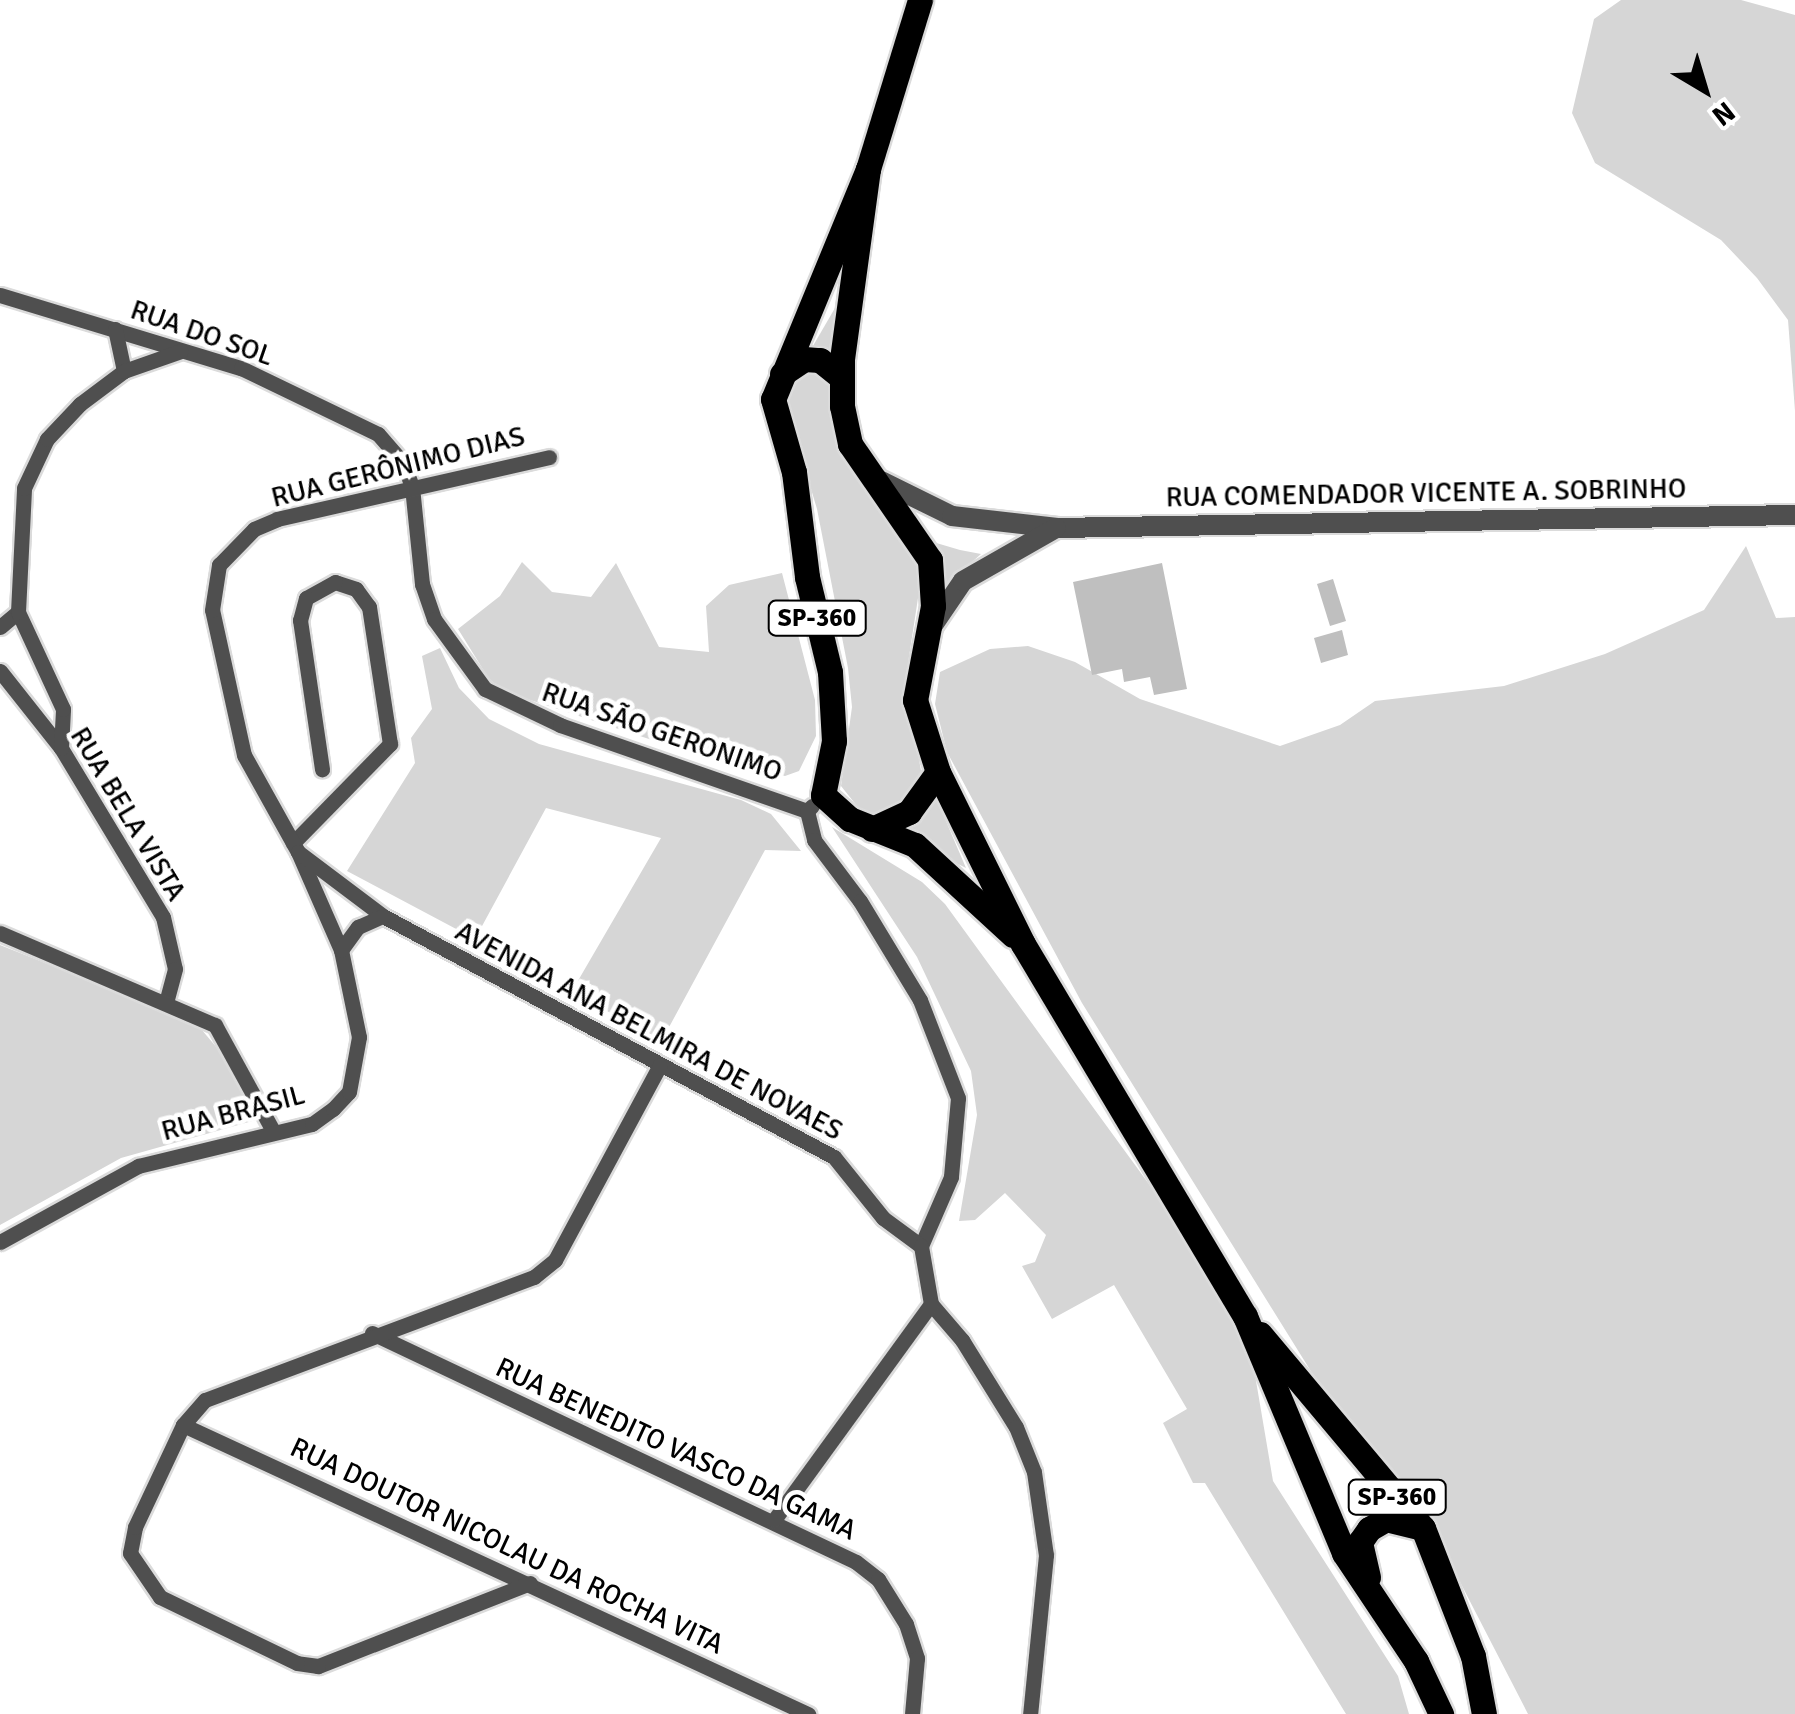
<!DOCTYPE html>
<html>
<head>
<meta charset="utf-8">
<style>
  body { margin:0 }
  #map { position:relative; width:1795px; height:1714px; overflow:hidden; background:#fff; font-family:Signika,sans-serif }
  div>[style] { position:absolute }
  .green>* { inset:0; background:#d6d6d6 }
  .building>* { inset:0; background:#bfbfbf }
  .roads { filter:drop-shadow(2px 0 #dbdbdb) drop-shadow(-2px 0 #dbdbdb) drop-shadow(0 2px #dbdbdb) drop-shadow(0 -2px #dbdbdb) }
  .minor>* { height:15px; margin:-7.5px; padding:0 7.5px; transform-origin:7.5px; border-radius:7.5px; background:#4f4f4f }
  .tertiary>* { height:20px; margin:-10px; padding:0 10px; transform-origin:10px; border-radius:10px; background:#4f4f4f }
  .primary>* { height:25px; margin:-12.5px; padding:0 12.5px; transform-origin:12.5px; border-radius:12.5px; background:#000 }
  span { translate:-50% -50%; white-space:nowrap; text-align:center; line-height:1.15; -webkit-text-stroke:9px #fff; paint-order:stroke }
  .shield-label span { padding:2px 8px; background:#fff; border:2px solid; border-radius:8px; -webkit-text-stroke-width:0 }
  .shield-label { font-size:25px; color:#000; font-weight:700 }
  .street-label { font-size:28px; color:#000 }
  .north { position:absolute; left:1655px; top:40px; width:100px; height:100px; -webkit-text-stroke:8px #fff; paint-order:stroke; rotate:142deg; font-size:28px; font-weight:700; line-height:40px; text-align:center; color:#000 }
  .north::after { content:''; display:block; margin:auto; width:35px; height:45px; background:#000; clip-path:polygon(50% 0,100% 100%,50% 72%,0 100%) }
</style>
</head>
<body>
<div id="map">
  <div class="green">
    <i style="clip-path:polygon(1621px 0,1741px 0,1795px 15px,1795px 411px,1788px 320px,1757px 278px,1721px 240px,1595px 163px,1572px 113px,1594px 19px)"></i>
    <i style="clip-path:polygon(842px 296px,832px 357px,810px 351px)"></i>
    <i style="clip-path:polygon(810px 367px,829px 378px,922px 572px,905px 683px,922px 776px,917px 794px,877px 815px,861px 811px,841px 786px,852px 707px,848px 668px,817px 509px,784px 399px,784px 389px)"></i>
    <i style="clip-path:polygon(933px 542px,960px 550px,981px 554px,944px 587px)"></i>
    <i style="clip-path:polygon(1746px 546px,1776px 618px,1795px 617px,1795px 1714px,1528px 1714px,1444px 1551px,1368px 1440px,1312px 1373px,1082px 1003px,947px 752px,935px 704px,940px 672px,990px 649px,1028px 646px,1075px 662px,1140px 699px,1280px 746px,1340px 725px,1375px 701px,1504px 686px,1605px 654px,1704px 610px)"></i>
    <i style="clip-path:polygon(522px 562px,552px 592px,591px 597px,616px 563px,659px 647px,709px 652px,706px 606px,729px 585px,782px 573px,815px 700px,816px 736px,799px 771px,785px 776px,710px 759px,506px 692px,489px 679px,458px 629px,500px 596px)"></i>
    <i style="clip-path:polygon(440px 648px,459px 688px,489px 719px,539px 744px,741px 800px,771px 814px,801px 851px,765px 850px,661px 1042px,572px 991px,661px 838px,546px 808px,475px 939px,347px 871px,415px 763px,411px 738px,432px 709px,422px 656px)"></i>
    <i style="clip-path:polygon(934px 793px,966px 868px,894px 832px,922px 815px)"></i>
    <i style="clip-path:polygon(832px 827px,922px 882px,945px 904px,1245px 1316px,1273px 1481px,1398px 1676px,1409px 1714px,1346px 1714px,1205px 1483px,1193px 1483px,1163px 1423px,1187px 1409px,1114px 1285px,1052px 1319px,1022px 1266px,1035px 1262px,1046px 1235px,1005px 1193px,975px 1220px,959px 1221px,977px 1115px,971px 1071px,917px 957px)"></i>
    <i style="clip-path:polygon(0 945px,196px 1023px,223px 1055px,256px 1120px,121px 1158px,0 1225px)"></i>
  </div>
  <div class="building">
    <i style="clip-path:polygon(1162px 563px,1187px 689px,1154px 695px,1150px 677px,1124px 682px,1122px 669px,1092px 675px,1073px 582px)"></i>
    <i style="clip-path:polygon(1333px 579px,1346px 621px,1330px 626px,1317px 584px)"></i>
    <i style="clip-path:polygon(1342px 630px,1348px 655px,1321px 663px,1314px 638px)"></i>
  </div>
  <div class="roads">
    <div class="minor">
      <i style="left:0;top:295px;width:252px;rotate:16.9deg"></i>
      <i style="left:241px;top:368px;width:152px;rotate:25.7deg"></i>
      <i style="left:378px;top:434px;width:38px;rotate:49deg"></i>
      <i style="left:403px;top:463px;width:26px;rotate:69deg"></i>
      <i style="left:412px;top:487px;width:98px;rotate:84.1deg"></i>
      <i style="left:422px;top:584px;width:37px;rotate:71deg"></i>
      <i style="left:434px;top:619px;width:87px;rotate:53.9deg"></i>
      <i style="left:485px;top:689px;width:83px;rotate:25.6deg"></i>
      <i style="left:560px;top:725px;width:262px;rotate:19.2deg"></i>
      <i style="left:115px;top:329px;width:43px;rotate:77.9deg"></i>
      <i style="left:0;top:627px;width:23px;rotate:-40deg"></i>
      <i style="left:0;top:671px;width:98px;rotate:51.6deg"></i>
      <i style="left:61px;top:748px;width:197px;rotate:58.9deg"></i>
      <i style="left:163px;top:917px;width:53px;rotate:77deg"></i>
      <i style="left:175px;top:969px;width:31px;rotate:105deg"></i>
      <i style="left:61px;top:748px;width:39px;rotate:-87deg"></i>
      <i style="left:63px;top:709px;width:107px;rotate:-114.9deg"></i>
      <i style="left:18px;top:612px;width:124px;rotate:-87.2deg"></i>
      <i style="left:24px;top:488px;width:54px;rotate:-64.9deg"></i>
      <i style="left:47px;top:439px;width:48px;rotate:-46.7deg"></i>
      <i style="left:80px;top:404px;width:55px;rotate:-36.9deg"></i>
      <i style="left:124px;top:371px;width:60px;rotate:-19.3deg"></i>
      <i style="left:812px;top:806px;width:7px;rotate:135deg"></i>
      <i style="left:807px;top:811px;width:30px;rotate:76deg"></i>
      <i style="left:814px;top:840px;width:76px;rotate:53deg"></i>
      <i style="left:860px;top:901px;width:116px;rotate:58.8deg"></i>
      <i style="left:920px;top:1000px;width:105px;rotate:68.8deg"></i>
      <i style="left:958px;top:1098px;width:79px;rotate:95.1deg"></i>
      <i style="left:951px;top:1177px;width:75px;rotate:113.5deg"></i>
      <i style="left:293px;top:843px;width:139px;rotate:-45.6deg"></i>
      <i style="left:390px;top:744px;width:139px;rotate:-98.7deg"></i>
      <i style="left:369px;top:607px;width:22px;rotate:-126deg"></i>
      <i style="left:356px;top:589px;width:22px;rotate:-162deg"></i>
      <i style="left:335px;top:582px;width:33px;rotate:151deg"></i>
      <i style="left:306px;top:598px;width:23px;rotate:105deg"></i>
      <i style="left:300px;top:620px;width:151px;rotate:81.6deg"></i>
      <i style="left:298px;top:852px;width:111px;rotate:-119.1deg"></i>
      <i style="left:244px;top:755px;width:148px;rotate:-102.4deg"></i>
      <i style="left:212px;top:610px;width:46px;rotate:-81.2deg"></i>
      <i style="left:219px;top:565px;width:50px;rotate:-45.8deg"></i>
      <i style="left:254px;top:529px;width:25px;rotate:-23deg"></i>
      <i style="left:277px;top:519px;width:279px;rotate:-12.8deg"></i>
      <i style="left:0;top:933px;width:234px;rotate:23.2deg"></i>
      <i style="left:215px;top:1025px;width:119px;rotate:61.3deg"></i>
      <i style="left:341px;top:950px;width:107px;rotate:-113.7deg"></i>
      <i style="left:298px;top:852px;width:106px;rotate:37deg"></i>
      <i style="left:383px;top:916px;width:511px;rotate:28.12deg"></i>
      <i style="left:834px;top:1157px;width:78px;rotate:51.2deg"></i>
      <i style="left:883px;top:1218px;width:47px;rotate:36.4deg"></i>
      <i style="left:0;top:1242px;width:158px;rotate:-28.8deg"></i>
      <i style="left:138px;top:1166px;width:179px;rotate:-13.6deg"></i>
      <i style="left:312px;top:1124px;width:26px;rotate:-36deg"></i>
      <i style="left:333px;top:1109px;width:23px;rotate:-47deg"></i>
      <i style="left:349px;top:1092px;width:56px;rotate:-79.7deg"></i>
      <i style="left:359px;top:1037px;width:89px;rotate:-101.7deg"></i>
      <i style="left:341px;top:950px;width:29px;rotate:-54deg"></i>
      <i style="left:358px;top:927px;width:27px;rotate:-24deg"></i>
      <i style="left:921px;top:1246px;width:59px;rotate:80.2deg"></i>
      <i style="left:931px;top:1304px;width:48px;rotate:49.3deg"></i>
      <i style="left:962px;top:1340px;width:102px;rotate:58.2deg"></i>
      <i style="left:1016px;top:1427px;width:48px;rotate:68.2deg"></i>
      <i style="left:1034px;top:1472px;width:84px;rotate:81.8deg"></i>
      <i style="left:1046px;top:1555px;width:160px;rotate:95.7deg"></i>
      <i style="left:372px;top:1333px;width:535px;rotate:25.32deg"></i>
      <i style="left:856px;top:1562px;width:28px;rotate:38deg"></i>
      <i style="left:878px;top:1579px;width:53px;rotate:58.1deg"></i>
      <i style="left:906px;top:1624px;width:36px;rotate:72deg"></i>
      <i style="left:917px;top:1658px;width:56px;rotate:95.1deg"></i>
      <i style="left:183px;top:1425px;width:689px;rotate:24.82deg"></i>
      <i style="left:774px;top:1520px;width:267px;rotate:-54deg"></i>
      <i style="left:530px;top:1583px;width:228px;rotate:158.6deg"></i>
      <i style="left:318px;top:1666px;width:21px;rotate:-172deg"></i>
      <i style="left:297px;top:1663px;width:152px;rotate:-154.3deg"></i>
      <i style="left:160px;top:1597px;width:53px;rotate:-124.3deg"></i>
      <i style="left:130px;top:1553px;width:26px;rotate:-79deg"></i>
      <i style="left:135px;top:1527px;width:113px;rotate:-64.8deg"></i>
      <i style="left:183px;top:1425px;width:33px;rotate:-49deg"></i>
      <i style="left:205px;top:1400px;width:351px;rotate:-20.5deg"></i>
      <i style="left:534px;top:1277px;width:27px;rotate:-39deg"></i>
      <i style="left:555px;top:1260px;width:221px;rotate:-61.7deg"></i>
    </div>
    <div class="tertiary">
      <i style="left:881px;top:481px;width:79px;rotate:26.2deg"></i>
      <i style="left:952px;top:516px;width:106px;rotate:6.5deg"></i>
      <i style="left:1057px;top:528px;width:738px;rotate:-1.01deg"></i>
      <i style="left:933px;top:625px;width:53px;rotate:-55.7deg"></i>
      <i style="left:963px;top:581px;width:107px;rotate:-29.7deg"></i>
    </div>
    <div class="primary">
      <i style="left:920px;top:0;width:177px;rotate:107.1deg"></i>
      <i style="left:868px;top:169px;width:249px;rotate:112.4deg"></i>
      <i style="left:773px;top:399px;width:76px;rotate:74deg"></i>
      <i style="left:794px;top:472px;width:106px;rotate:82.9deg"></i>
      <i style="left:807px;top:577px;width:98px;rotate:76.4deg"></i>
      <i style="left:830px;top:672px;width:69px;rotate:86.7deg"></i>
      <i style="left:834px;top:741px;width:55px;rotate:101.5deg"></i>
      <i style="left:823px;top:795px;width:36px;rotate:42deg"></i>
      <i style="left:850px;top:819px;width:70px;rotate:21.8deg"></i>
      <i style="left:915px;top:845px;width:133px;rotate:42.6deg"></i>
      <i style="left:868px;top:169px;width:191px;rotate:97.8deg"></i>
      <i style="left:842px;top:358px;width:48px;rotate:90deg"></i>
      <i style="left:842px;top:406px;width:39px;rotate:78deg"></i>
      <i style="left:850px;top:444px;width:141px;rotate:55.4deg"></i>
      <i style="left:930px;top:560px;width:46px;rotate:86.3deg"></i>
      <i style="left:933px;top:606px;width:96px;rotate:100.8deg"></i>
      <i style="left:915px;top:700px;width:76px;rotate:72.3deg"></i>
      <i style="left:938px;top:772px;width:192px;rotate:63.7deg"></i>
      <i style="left:1023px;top:944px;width:433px;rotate:59.2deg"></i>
      <i style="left:1245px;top:1316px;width:257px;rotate:67.3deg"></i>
      <i style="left:1344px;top:1553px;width:130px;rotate:56.3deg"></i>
      <i style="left:1416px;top:1661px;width:59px;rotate:64.7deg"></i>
      <i style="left:782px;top:374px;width:27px;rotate:-34deg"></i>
      <i style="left:804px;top:359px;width:16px;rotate:4deg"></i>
      <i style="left:820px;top:360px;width:28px;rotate:39deg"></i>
      <i style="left:872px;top:829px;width:41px;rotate:-24.7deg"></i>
      <i style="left:909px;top:812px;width:49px;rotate:-54.1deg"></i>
      <i style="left:1260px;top:1334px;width:253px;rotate:50deg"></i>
      <i style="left:1423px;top:1528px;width:137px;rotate:68.7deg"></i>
      <i style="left:1473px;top:1656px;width:59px;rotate:79.3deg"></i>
      <i style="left:1368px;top:1577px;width:36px;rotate:-103deg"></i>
      <i style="left:1360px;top:1542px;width:16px;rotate:-55deg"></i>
      <i style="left:1369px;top:1529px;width:20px;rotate:-30deg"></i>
      <i style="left:1386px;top:1519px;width:38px;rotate:14deg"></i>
    </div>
  </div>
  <div class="shield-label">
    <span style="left:817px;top:618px">SP-360</span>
    <span style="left:1397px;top:1497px">SP-360</span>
  </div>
  <div class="street-label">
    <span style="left:202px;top:333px;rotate:19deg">RUA DO SOL</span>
    <span style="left:398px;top:467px;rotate:-14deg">RUA GERÔNIMO DIAS</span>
    <span style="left:1426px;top:493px;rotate:-1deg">RUA COMENDADOR VICENTE A. SOBRINHO</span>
    <span style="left:662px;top:732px;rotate:19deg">RUA SÃO GERONIMO</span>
    <span style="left:128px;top:814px;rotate:59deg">RUA BELA VISTA</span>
    <span style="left:649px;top:1031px;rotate:28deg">AVENIDA ANA BELMIRA DE NOVAES</span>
    <span style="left:233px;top:1113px;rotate:-15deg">RUA BRASIL</span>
    <span style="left:676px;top:1449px;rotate:25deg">RUA BENEDITO VASCO DA GAMA</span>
    <span style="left:507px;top:1546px;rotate:25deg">RUA DOUTOR NICOLAU DA ROCHA VITA</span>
  </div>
  <div class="north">N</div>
</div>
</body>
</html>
